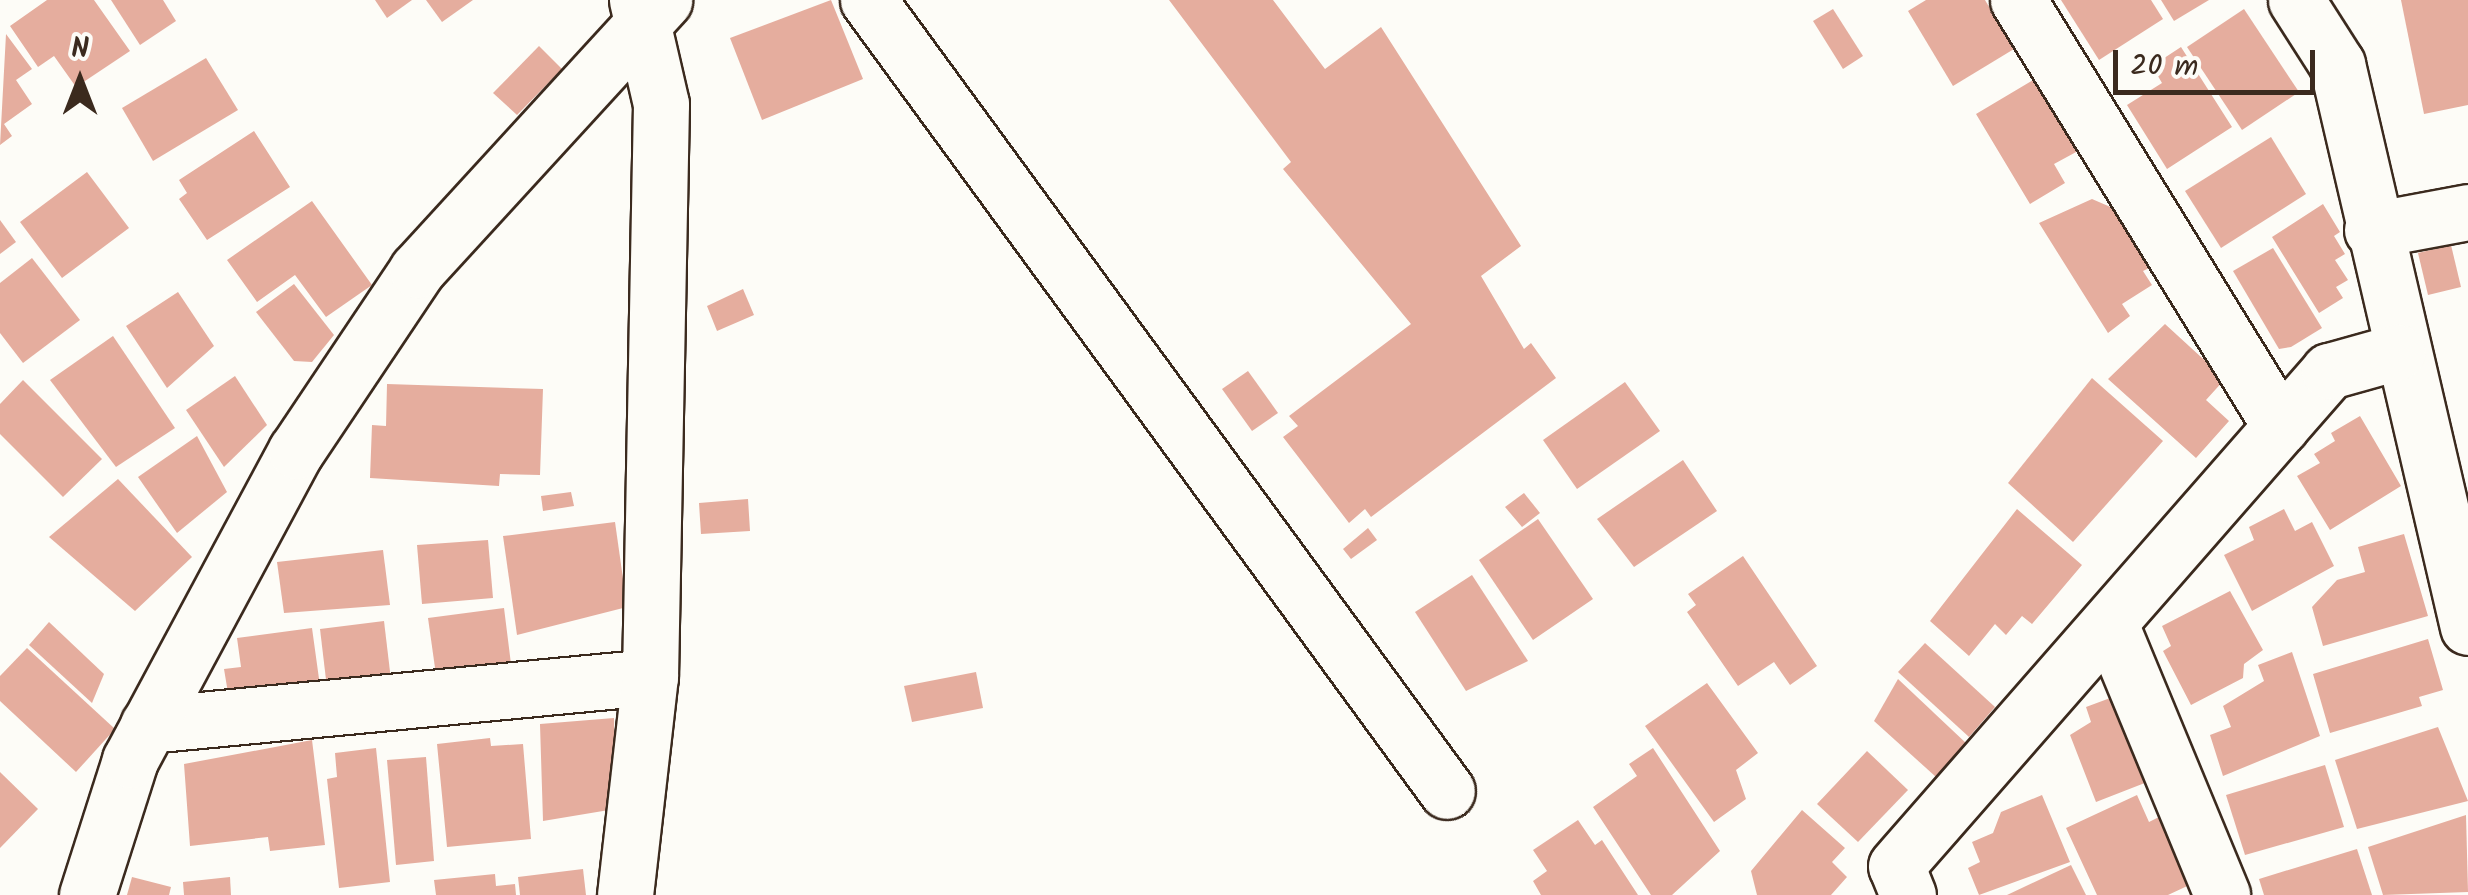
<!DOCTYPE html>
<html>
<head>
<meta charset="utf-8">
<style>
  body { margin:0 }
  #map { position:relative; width:2468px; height:895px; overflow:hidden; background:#fdfcf7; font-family:Kalam,sans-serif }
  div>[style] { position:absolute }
  .building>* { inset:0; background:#e5ad9e }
  .roads { filter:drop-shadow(2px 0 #3b2a1e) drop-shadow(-2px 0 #3b2a1e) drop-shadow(0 2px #3b2a1e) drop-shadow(0 -2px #3b2a1e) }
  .minor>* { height:55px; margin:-27.5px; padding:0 27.5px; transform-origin:27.5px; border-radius:27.5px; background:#fdfcf7 }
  span { translate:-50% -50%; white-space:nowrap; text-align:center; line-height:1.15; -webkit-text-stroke:8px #fdfcf7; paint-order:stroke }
  .north { position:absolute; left:30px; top:30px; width:100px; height:100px; -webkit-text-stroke:8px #fdfcf7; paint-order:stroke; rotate:0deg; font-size:28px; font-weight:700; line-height:40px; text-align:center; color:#3b2a1e }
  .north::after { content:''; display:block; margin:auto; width:35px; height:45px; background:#3b2a1e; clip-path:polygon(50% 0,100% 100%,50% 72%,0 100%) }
  .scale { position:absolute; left:2113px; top:50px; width:202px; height:45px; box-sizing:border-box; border:5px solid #3b2a1e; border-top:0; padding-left:12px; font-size:30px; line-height:35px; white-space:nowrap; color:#3b2a1e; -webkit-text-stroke:8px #fdfcf7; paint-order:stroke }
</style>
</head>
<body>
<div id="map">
  <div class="building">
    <i style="clip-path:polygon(47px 0,94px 0,130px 51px,76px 87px,54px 56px,38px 67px,10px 26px)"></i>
    <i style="clip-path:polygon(111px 0,163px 0,176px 21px,140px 45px)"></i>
    <i style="clip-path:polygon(375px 0,412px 0,387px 18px)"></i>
    <i style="clip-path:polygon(426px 0,473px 0,442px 22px)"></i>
    <i style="clip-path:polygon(831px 0,863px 79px,762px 120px,730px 38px)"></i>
    <i style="clip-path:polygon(1169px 0,1273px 0,1325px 69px,1381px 27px,1521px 246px,1481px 276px,1524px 349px,1531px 343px,1556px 378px,1371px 517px,1365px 509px,1349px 523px,1283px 437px,1298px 426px,1289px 416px,1411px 324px,1283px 169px,1291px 162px)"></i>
    <i style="clip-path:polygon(1926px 0,1985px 0,2014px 49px,1953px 86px,1908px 11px)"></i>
    <i style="clip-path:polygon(2061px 0,2151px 0,2163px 19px,2099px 60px)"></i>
    <i style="clip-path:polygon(2161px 0,2209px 0,2174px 21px)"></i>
    <i style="clip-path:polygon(2401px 0,2468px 0,2468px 105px,2424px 114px)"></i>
    <i style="clip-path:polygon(1833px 9px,1863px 56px,1843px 69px,1813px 21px)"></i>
    <i style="clip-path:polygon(2244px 9px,2299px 92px,2242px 130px,2187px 47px)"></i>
    <i style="clip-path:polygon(6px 34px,32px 69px,16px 80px,32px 104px,4px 124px,12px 136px,0 145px)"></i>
    <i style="clip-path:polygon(539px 46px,562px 69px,517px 115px,493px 93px)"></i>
    <i style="clip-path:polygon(2181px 47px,2232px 127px,2167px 169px,2127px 105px,2162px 83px,2152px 66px)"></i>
    <i style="clip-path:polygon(206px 58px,238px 110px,153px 161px,122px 108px)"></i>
    <i style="clip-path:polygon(2035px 79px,2078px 151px,2054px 164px,2065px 183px,2030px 204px,1976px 114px)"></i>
    <i style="clip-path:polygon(254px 131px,290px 187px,207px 240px,179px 199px,187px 193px,179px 180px)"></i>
    <i style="clip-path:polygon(2271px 137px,2306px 194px,2221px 248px,2185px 191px)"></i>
    <i style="clip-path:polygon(87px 172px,129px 228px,62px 278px,20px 222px)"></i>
    <i style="clip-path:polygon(2092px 199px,2122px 212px,2155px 265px,2143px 271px,2152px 285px,2122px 304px,2130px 316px,2108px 333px,2039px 223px)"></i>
    <i style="clip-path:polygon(312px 201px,372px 285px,326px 317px,295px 275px,257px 302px,227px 260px)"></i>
    <i style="clip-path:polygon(2323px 204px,2340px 232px,2334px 236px,2345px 254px,2335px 260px,2348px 280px,2336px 287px,2343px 298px,2319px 313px,2272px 237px)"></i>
    <i style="clip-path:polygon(0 220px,16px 242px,0 254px)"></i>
    <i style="clip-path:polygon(2451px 245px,2461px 287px,2428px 295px,2418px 253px)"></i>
    <i style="clip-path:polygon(2273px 248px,2322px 328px,2291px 347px,2279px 349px,2233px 271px)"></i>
    <i style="clip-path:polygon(32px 258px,80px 320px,23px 363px,0 333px,0 283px)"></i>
    <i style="clip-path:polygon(294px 284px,334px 335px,312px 362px,294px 361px,256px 312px)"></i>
    <i style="clip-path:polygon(743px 289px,754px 315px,717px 331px,707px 306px)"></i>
    <i style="clip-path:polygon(178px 292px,214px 346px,167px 388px,126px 326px)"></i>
    <i style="clip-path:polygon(2165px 324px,2225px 379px,2206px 400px,2229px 421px,2196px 458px,2108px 379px)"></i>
    <i style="clip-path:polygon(113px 336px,175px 428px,116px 467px,50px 380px)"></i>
    <i style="clip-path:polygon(1248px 371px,1278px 413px,1252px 431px,1222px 389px)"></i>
    <i style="clip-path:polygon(235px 376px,267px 425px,224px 467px,186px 410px)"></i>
    <i style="clip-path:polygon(2092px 378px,2163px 441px,2073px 542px,2008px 483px)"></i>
    <i style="clip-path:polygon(23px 380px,102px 459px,63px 497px,0 434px,0 404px)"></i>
    <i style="clip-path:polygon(1625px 382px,1660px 431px,1577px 489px,1543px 440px)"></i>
    <i style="clip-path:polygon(387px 384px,543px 389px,540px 475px,500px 474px,499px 486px,370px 478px,372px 425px,386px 426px)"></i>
    <i style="clip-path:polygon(2360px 416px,2401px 486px,2330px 530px,2297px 476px,2320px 463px,2314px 454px,2335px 441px,2331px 433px)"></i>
    <i style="clip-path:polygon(197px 436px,227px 492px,177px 533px,138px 477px)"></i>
    <i style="clip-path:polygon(1683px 460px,1717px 511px,1634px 567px,1597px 519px)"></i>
    <i style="clip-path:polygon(118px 479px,192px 557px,135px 611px,49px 537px)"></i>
    <i style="clip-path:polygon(571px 492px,574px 506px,543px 511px,541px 496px)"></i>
    <i style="clip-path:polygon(1524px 493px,1540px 513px,1522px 527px,1505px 507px)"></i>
    <i style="clip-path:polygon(748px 499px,750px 531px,701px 534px,699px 503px)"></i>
    <i style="clip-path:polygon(2017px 509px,2082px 565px,2032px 624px,2022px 616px,2006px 635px,1995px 624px,1969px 656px,1930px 621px)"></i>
    <i style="clip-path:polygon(2284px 509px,2295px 531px,2312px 522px,2334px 566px,2252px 611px,2224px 555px,2254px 540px,2249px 527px)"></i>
    <i style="clip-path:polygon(1538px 519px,1593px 599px,1533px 640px,1479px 560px)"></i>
    <i style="clip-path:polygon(615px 522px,627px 607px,517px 635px,503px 536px)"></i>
    <i style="clip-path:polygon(1368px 528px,1377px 540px,1351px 559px,1343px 549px)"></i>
    <i style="clip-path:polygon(2404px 534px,2428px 616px,2323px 646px,2312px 607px,2337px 580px,2365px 572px,2358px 547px)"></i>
    <i style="clip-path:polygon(488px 540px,493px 598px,422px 604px,417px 545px)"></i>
    <i style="clip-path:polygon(383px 550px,390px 605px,284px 613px,277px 562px)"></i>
    <i style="clip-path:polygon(1743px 556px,1817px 666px,1790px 685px,1774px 662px,1738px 686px,1687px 612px,1696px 605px,1688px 594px)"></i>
    <i style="clip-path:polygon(1472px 575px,1528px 661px,1466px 691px,1415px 612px)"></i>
    <i style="clip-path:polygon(2230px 591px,2263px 650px,2244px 664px,2243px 678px,2191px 705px,2163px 651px,2171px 646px,2162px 626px)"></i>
    <i style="clip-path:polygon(504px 608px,511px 664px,436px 675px,428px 618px)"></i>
    <i style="clip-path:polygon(384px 621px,391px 680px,327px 688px,320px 629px)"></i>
    <i style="clip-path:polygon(49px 622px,104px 674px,92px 703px,29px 645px)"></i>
    <i style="clip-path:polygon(312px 628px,320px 686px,229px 699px,224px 669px,241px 667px,237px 638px)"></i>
    <i style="clip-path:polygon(2428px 639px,2443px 690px,2419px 697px,2422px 706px,2330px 733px,2313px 674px)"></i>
    <i style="clip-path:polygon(1925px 643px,1995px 707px,1969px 737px,1898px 672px)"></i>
    <i style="clip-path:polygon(27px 648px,115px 729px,76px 772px,0 701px,0 676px)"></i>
    <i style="clip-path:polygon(2292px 652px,2320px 736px,2223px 776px,2210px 735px,2231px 727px,2223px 706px,2264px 681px,2258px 665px)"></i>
    <i style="clip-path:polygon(976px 672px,983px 708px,912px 722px,904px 686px)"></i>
    <i style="clip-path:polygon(1898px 679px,1967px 744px,1936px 777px,1874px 721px)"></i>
    <i style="clip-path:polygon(1707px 683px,1758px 753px,1736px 770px,1746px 799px,1714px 822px,1645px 726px)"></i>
    <i style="clip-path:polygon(2121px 694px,2155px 779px,2096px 802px,2070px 735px,2091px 722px,2086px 707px)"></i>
    <i style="clip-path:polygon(614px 718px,615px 809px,543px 821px,540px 724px)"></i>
    <i style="clip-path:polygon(2438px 727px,2468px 801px,2357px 829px,2335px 760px)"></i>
    <i style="clip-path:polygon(490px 738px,491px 746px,523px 744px,531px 839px,447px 847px,437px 744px)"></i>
    <i style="clip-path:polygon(312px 740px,325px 845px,270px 851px,268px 837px,190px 846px,184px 764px)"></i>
    <i style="clip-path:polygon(376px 748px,390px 882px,339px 888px,327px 779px,337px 777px,335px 753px)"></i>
    <i style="clip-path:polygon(1653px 748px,1720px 851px,1672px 895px,1651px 895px,1593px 807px,1637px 776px,1629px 764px)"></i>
    <i style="clip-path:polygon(1867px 751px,1908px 790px,1858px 842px,1817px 804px)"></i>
    <i style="clip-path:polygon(426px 757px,434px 861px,396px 865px,387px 760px)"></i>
    <i style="clip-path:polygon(2325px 765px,2344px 827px,2245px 855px,2226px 795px)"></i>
    <i style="clip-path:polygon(0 772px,38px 809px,0 848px)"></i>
    <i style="clip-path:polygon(2042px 795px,2070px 862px,1979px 895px,1968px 868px,1980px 862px,1972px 842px,1993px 833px,2001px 812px)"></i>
    <i style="clip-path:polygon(2137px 795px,2149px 822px,2167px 813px,2198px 881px,2168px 895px,2097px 895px,2066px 828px)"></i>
    <i style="clip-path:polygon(1802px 810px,1845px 848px,1832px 862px,1847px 877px,1831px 895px,1757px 895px,1751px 871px)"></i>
    <i style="clip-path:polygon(2466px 815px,2468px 892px,2383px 895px,2368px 847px)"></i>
    <i style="clip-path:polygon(1578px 820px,1595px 845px,1602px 840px,1638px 895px,1541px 895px,1533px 881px,1547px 871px,1533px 850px)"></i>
    <i style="clip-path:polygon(2357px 849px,2372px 895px,2264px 895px,2259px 879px)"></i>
    <i style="clip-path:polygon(2071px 865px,2086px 895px,2007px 895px)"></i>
    <i style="clip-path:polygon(583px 869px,586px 895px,520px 895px,518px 877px)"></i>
    <i style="clip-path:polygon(495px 874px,496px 886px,515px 884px,516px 895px,436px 895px,434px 880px)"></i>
    <i style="clip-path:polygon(132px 877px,171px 887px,169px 895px,127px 895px)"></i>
    <i style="clip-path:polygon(230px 877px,231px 895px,184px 895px,183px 882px)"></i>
  </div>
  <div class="roads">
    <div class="minor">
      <i style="left:868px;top:0;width:980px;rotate:53.8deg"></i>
      <i style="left:2018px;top:0;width:501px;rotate:58.37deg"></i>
      <i style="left:2296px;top:0;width:76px;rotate:57.4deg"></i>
      <i style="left:2337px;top:64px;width:578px;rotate:76.9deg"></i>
      <i style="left:2372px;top:230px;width:98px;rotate:-10.6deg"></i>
      <i style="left:2110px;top:624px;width:293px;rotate:67.5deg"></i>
      <i style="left:148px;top:725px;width:504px;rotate:-5.46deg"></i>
      <i style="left:87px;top:895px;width:142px;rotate:-72.3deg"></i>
      <i style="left:130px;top:760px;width:351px;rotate:-61.8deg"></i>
      <i style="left:296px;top:451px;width:218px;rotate:-56.2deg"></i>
      <i style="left:417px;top:270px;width:366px;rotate:-47.5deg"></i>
      <i style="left:625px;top:895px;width:219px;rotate:-83.5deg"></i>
      <i style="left:650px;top:677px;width:573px;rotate:-88.9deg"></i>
      <i style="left:661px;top:104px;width:107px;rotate:-103deg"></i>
      <i style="left:1908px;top:895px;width:31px;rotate:-112deg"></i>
      <i style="left:1896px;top:866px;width:658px;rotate:-48.82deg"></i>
      <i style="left:2329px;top:371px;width:71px;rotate:-15.6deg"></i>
    </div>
  </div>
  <div class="north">N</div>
  <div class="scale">20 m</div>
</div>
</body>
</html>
